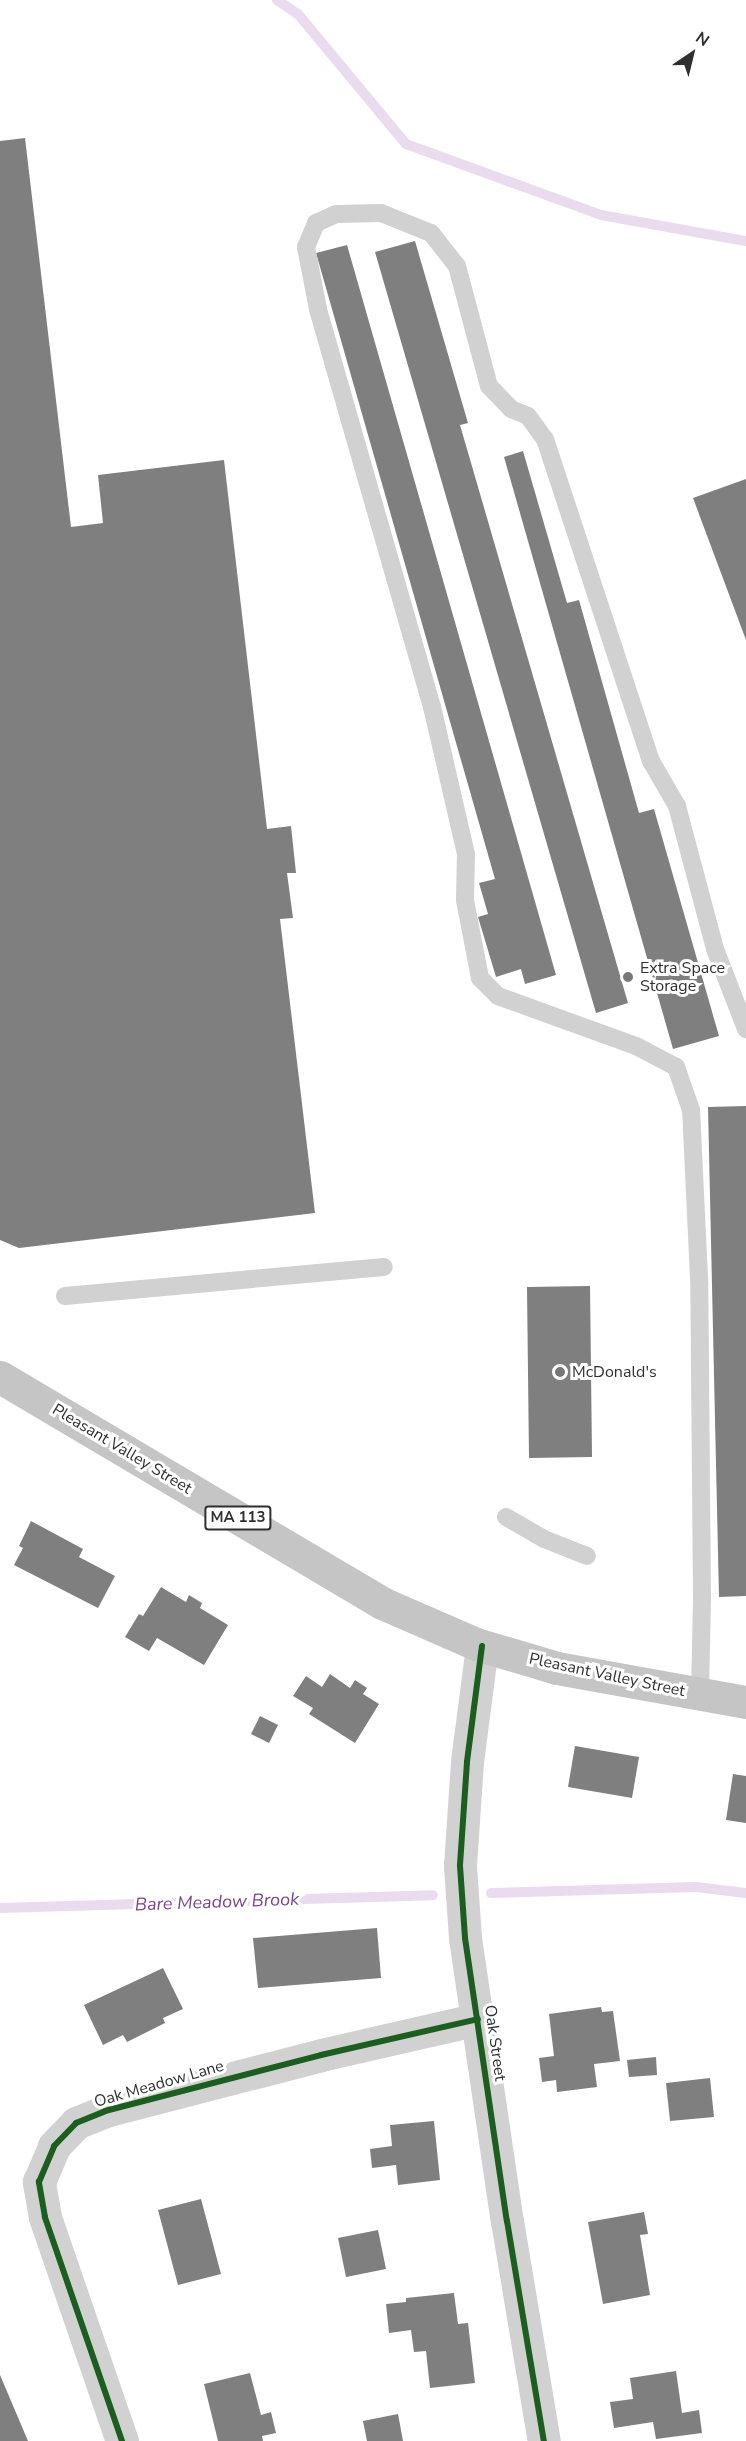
<!DOCTYPE html>
<html>
<head>
<meta charset="utf-8">
<style>
  body { margin:0 }
  #map { position:relative; width:746px; height:2441px; overflow:hidden; background:#fff; font-family:"Nunito Sans",sans-serif }
  div>[style] { position:absolute }
  .stream>* { height:10px; margin:-5px; padding:0 5px; transform-origin:5px; border-radius:5px; background:#ebdbef }
  .building>* { inset:0; background:#7f7f7f }
  .service>* { height:18px; margin:-9px; padding:0 9px; transform-origin:9px; border-radius:9px; background:#d1d1d1 }
  .minor>* { height:33px; margin:-16.5px; padding:0 16.5px; transform-origin:16.5px; border-radius:16.5px; background:#d1d1d1 }
  .primary>* { height:33px; margin:-16.5px; padding:0 16.5px; transform-origin:16.5px; border-radius:16.5px; background:#c5c5c5 }
  .cycleway>* { height:6px; margin:-3px; padding:0 3px; transform-origin:3px; border-radius:3px; background:#1b5e20 }
  .dots>* { width:16px; height:16px; translate:-50% -50%; box-sizing:border-box; border:3px solid #fff; border-radius:50% }
  span { translate:-50% -50%; white-space:nowrap; text-align:center; line-height:1.15; -webkit-text-stroke:6px #fff; paint-order:stroke }
  .shield-label span { padding:2px 4px; background:#fff; border:2px solid; border-radius:4px; -webkit-text-stroke-width:0 }
  .shield-label { font-size:15px; color:#2f2f2f; font-weight:700 }
  .poi-label { font-size:16px; color:#2f2f2f }
  .left { translate:0 -50%; text-align:left }
  .street-label { font-size:16px; color:#2f2f2f }
  .water-label { font-size:18px; color:#7c4589; font-style:italic }
  .north { position:absolute; left:662px; top:24px; width:60px; height:60px; -webkit-text-stroke:4px #fff; paint-order:stroke; rotate:35deg; font-size:16px; font-weight:700; line-height:24px; text-align:center; color:#2f2f2f }
  .north::after { content:''; display:block; margin:auto; width:21px; height:27px; background:#2f2f2f; clip-path:polygon(50% 0,100% 100%,50% 72%,0 100%) }
</style>
</head>
<body>
<div id="map">
  <div class="stream">
    <i style="left:277px;top:0;width:25px;rotate:34deg"></i>
    <i style="left:298px;top:14px;width:169px;rotate:50.3deg"></i>
    <i style="left:406px;top:144px;width:208px;rotate:20deg"></i>
    <i style="left:601px;top:215px;width:147px;rotate:10.2deg"></i>
    <i style="left:491px;top:1893px;width:205px;rotate:-1.7deg"></i>
    <i style="left:696px;top:1887px;width:50px;rotate:6.8deg"></i>
    <i style="left:0;top:1908px;width:433px;rotate:-1.7deg"></i>
  </div>
  <div class="building">
    <i style="clip-path:polygon(25px 138px,71px 527px,103px 523px,98px 475px,224px 460px,267px 829px,291px 826px,296px 873px,287px 873px,293px 918px,280px 919px,315px 1213px,19px 1248px,0 1240px,0 141px)"></i>
    <i style="clip-path:polygon(415px 241px,468px 423px,460px 425px,628px 1003px,596px 1013px,375px 252px)"></i>
    <i style="clip-path:polygon(347px 245px,556px 975px,525px 984px,521px 969px,496px 977px,478px 917px,488px 914px,479px 883px,495px 879px,316px 253px)"></i>
    <i style="clip-path:polygon(523px 451px,567px 603px,579px 600px,639px 813px,654px 809px,719px 1036px,673px 1049px,504px 457px)"></i>
    <i style="clip-path:polygon(746px 479px,746px 640px,693px 498px)"></i>
    <i style="clip-path:polygon(746px 1106px,746px 1596px,719px 1597px,708px 1107px)"></i>
    <i style="clip-path:polygon(590px 1286px,592px 1457px,529px 1458px,527px 1287px)"></i>
    <i style="clip-path:polygon(31px 1521px,83px 1549px,79px 1557px,115px 1576px,98px 1608px,14px 1565px,23px 1548px,19px 1546px)"></i>
    <i style="clip-path:polygon(161px 1587px,186px 1602px,189px 1595px,202px 1603px,200px 1608px,228px 1625px,204px 1665px,157px 1638px,149px 1651px,125px 1637px,139px 1614px,143px 1616px)"></i>
    <i style="clip-path:polygon(330px 1674px,350px 1688px,355px 1680px,367px 1688px,363px 1694px,379px 1704px,355px 1743px,309px 1714px,313px 1708px,293px 1696px,306px 1676px,322px 1687px)"></i>
    <i style="clip-path:polygon(260px 1716px,278px 1725px,269px 1743px,251px 1734px)"></i>
    <i style="clip-path:polygon(575px 1746px,639px 1757px,632px 1798px,568px 1787px)"></i>
    <i style="clip-path:polygon(733px 1774px,746px 1776px,746px 1823px,726px 1820px)"></i>
    <i style="clip-path:polygon(377px 1928px,381px 1978px,258px 1988px,253px 1938px)"></i>
    <i style="clip-path:polygon(163px 1968px,183px 2009px,163px 2018px,165px 2023px,127px 2042px,123px 2035px,103px 2045px,84px 2005px)"></i>
    <i style="clip-path:polygon(601px 2007px,602px 2012px,613px 2011px,620px 2061px,594px 2064px,597px 2087px,557px 2092px,556px 2080px,542px 2082px,539px 2058px,554px 2056px,549px 2014px)"></i>
    <i style="clip-path:polygon(656px 2057px,657px 2075px,629px 2077px,627px 2060px)"></i>
    <i style="clip-path:polygon(710px 2078px,714px 2117px,670px 2121px,666px 2083px)"></i>
    <i style="clip-path:polygon(434px 2121px,440px 2180px,398px 2185px,396px 2165px,372px 2168px,370px 2149px,392px 2146px,390px 2125px)"></i>
    <i style="clip-path:polygon(201px 2199px,221px 2274px,178px 2285px,158px 2210px)"></i>
    <i style="clip-path:polygon(644px 2212px,648px 2234px,640px 2235px,650px 2295px,603px 2304px,588px 2222px)"></i>
    <i style="clip-path:polygon(378px 2230px,386px 2269px,346px 2277px,338px 2238px)"></i>
    <i style="clip-path:polygon(454px 2293px,458px 2324px,468px 2323px,475px 2383px,430px 2388px,426px 2351px,414px 2352px,411px 2330px,389px 2333px,386px 2304px,406px 2302px,406px 2298px)"></i>
    <i style="clip-path:polygon(676px 2371px,682px 2413px,699px 2410px,702px 2433px,656px 2439px,653px 2422px,614px 2428px,610px 2402px,633px 2399px,630px 2378px)"></i>
    <i style="clip-path:polygon(250px 2373px,261px 2415px,271px 2412px,276px 2433px,262px 2436px,263px 2441px,218px 2441px,204px 2384px)"></i>
    <i style="clip-path:polygon(0 2375px,28px 2441px,0 2441px)"></i>
    <i style="clip-path:polygon(398px 2414px,403px 2441px,367px 2441px,363px 2421px)"></i>
  </div>
  <div class="service">
    <i style="left:65px;top:1296px;width:320px;rotate:-5.2deg"></i>
    <i style="left:506px;top:1517px;width:44px;rotate:30.1deg"></i>
    <i style="left:544px;top:1539px;width:46px;rotate:21.6deg"></i>
    <i style="left:700px;top:1694px;width:98px;rotate:-88.8deg"></i>
    <i style="left:702px;top:1596px;width:318px;rotate:-90.5deg"></i>
    <i style="left:699px;top:1278px;width:168px;rotate:-92.7deg"></i>
    <i style="left:691px;top:1110px;width:46px;rotate:-109.2deg"></i>
    <i style="left:676px;top:1067px;width:45px;rotate:-152.3deg"></i>
    <i style="left:636px;top:1046px;width:147px;rotate:-160.1deg"></i>
    <i style="left:498px;top:996px;width:25px;rotate:-135deg"></i>
    <i style="left:480px;top:978px;width:79px;rotate:-100.9deg"></i>
    <i style="left:465px;top:900px;width:46px;rotate:-88.8deg"></i>
    <i style="left:466px;top:854px;width:151px;rotate:-103deg"></i>
    <i style="left:432px;top:707px;width:414px;rotate:-106deg"></i>
    <i style="left:318px;top:309px;width:63px;rotate:-101deg"></i>
    <i style="left:306px;top:247px;width:26px;rotate:-67deg"></i>
    <i style="left:316px;top:223px;width:22px;rotate:-24deg"></i>
    <i style="left:336px;top:214px;width:45px;rotate:-1.3deg"></i>
    <i style="left:381px;top:213px;width:54px;rotate:21.8deg"></i>
    <i style="left:431px;top:233px;width:42px;rotate:51.8deg"></i>
    <i style="left:457px;top:266px;width:124px;rotate:75.1deg"></i>
    <i style="left:489px;top:386px;width:32px;rotate:46deg"></i>
    <i style="left:511px;top:409px;width:18px;rotate:22deg"></i>
    <i style="left:528px;top:416px;width:29px;rotate:54deg"></i>
    <i style="left:545px;top:439px;width:339px;rotate:71.8deg"></i>
    <i style="left:651px;top:761px;width:52px;rotate:60deg"></i>
    <i style="left:677px;top:806px;width:148px;rotate:75.1deg"></i>
    <i style="left:715px;top:949px;width:86px;rotate:68.8deg"></i>
  </div>
  <div class="minor">
    <i style="left:482px;top:1646px;width:117px;rotate:97.4deg"></i>
    <i style="left:467px;top:1762px;width:104px;rotate:93.9deg"></i>
    <i style="left:460px;top:1866px;width:72px;rotate:86deg"></i>
    <i style="left:465px;top:1938px;width:286px;rotate:81.6deg"></i>
    <i style="left:507px;top:2221px;width:223px;rotate:80.5deg"></i>
    <i style="left:122px;top:2441px;width:237px;rotate:-109deg"></i>
    <i style="left:45px;top:2217px;width:36px;rotate:-100deg"></i>
    <i style="left:39px;top:2182px;width:39px;rotate:-67deg"></i>
    <i style="left:54px;top:2146px;width:32px;rotate:-46deg"></i>
    <i style="left:76px;top:2123px;width:31px;rotate:-22deg"></i>
    <i style="left:105px;top:2111px;width:223px;rotate:-14.5deg"></i>
    <i style="left:321px;top:2055px;width:161px;rotate:-12.9deg"></i>
  </div>
  <div class="primary">
    <i style="left:0;top:1377px;width:444px;rotate:30.6deg"></i>
    <i style="left:382px;top:1603px;width:103px;rotate:23.6deg"></i>
    <i style="left:476px;top:1644px;width:84px;rotate:16.5deg"></i>
    <i style="left:557px;top:1668px;width:192px;rotate:10.2deg"></i>
  </div>
  <div class="cycleway">
    <i style="left:482px;top:1646px;width:117px;rotate:97.4deg"></i>
    <i style="left:467px;top:1762px;width:104px;rotate:93.9deg"></i>
    <i style="left:460px;top:1866px;width:72px;rotate:86deg"></i>
    <i style="left:465px;top:1938px;width:286px;rotate:81.6deg"></i>
    <i style="left:507px;top:2221px;width:223px;rotate:80.5deg"></i>
    <i style="left:122px;top:2441px;width:237px;rotate:-109deg"></i>
    <i style="left:45px;top:2217px;width:36px;rotate:-100deg"></i>
    <i style="left:39px;top:2182px;width:39px;rotate:-67deg"></i>
    <i style="left:54px;top:2146px;width:32px;rotate:-46deg"></i>
    <i style="left:76px;top:2123px;width:31px;rotate:-22deg"></i>
    <i style="left:105px;top:2111px;width:223px;rotate:-14.5deg"></i>
    <i style="left:321px;top:2055px;width:161px;rotate:-12.9deg"></i>
  </div>
  <div class="dots">
    <i style="left:628px;top:977px;background:#787878"></i>
    <i style="left:560px;top:1372px;background:#787878"></i>
  </div>
  <div class="shield-label">
    <span style="left:238px;top:1518px">MA 113</span>
  </div>
  <div class="poi-label">
    <span class="left" style="left:640px;top:977px">Extra Space<br>Storage</span>
    <span class="left" style="left:572px;top:1372px">McDonald's</span>
  </div>
  <div class="street-label">
    <span style="left:122px;top:1449px;rotate:31deg">Pleasant Valley Street</span>
    <span style="left:607px;top:1675px;rotate:12deg">Pleasant Valley Street</span>
    <span style="left:495px;top:2043px;rotate:82deg">Oak Street</span>
    <span style="left:159px;top:2084px;rotate:-16deg">Oak Meadow Lane</span>
  </div>
  <div class="water-label">
    <span style="left:217px;top:1902px;rotate:-2deg">Bare Meadow Brook</span>
  </div>
  <div class="north">N</div>
</div>
</body>
</html>
